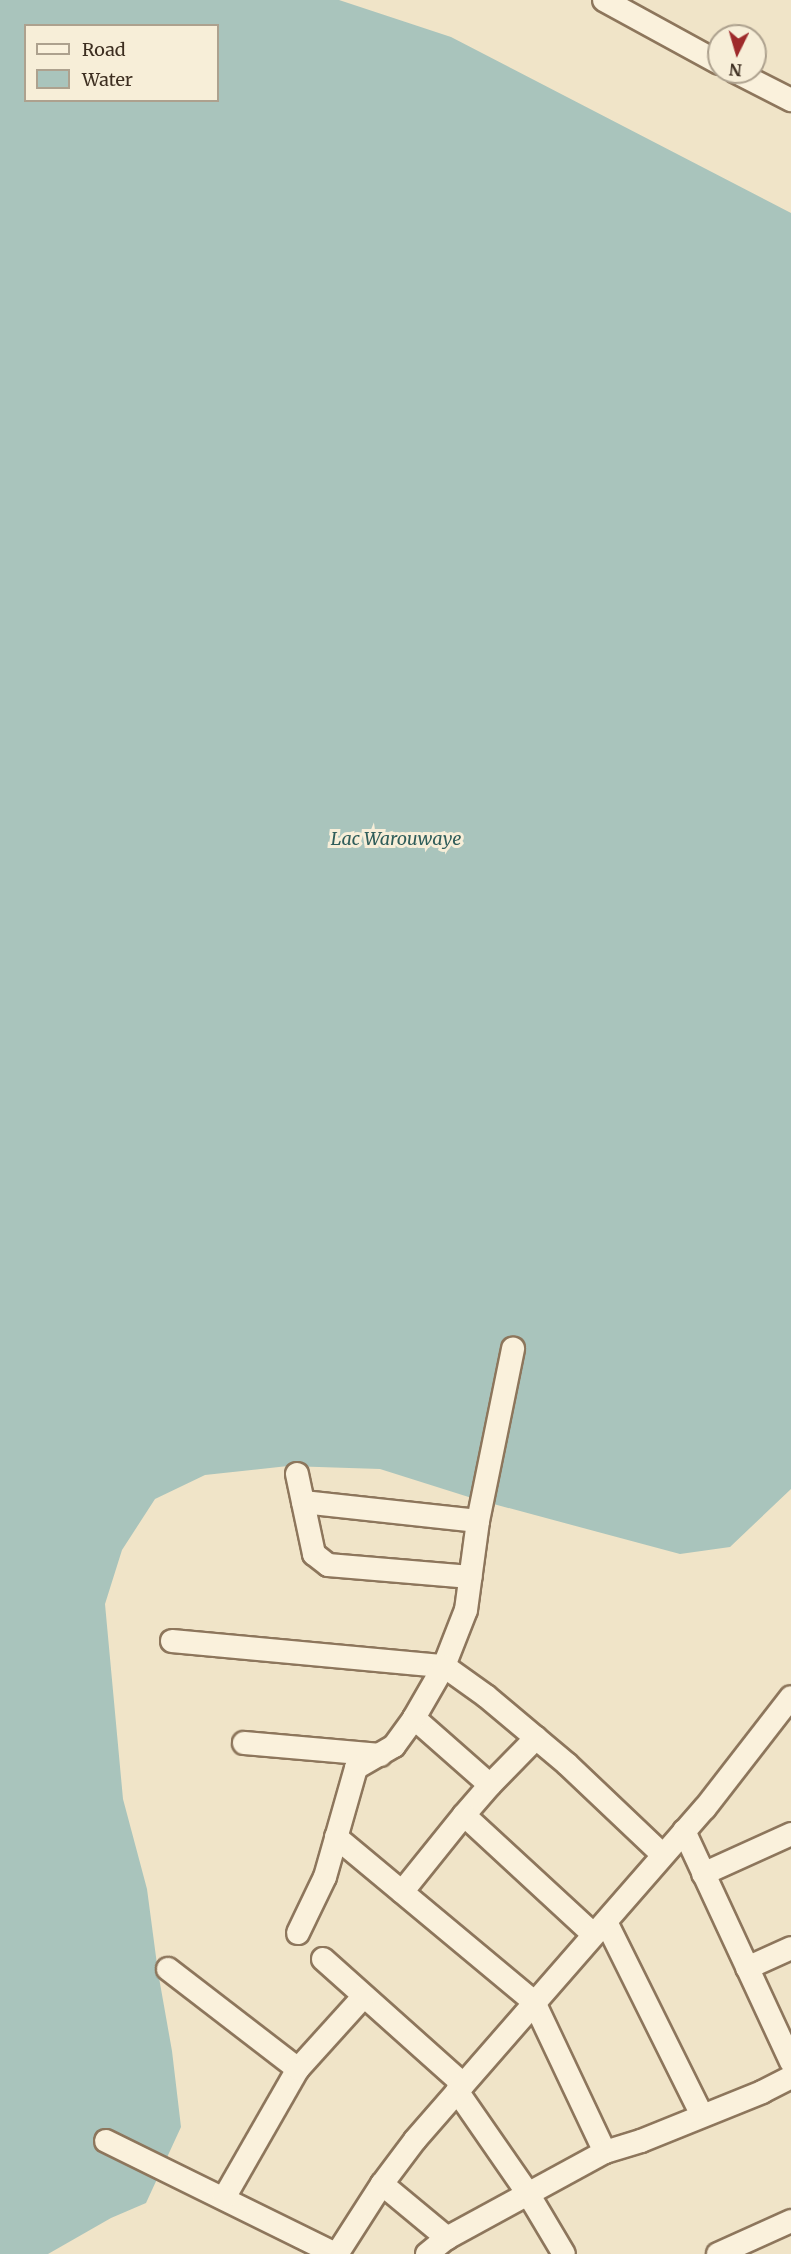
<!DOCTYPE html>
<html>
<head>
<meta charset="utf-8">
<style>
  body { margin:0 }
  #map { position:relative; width:791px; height:2254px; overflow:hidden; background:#f0e4c8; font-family:Merriweather,serif }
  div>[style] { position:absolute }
  .water>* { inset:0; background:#a9c4bc }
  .roads { filter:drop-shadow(2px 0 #8d765c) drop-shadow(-2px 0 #8d765c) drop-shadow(0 2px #8d765c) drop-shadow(0 -2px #8d765c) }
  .minor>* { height:22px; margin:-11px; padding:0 11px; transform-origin:11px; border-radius:11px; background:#faf1dc }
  span { translate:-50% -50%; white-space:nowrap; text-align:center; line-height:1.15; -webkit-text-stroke:6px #f7eed8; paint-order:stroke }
  .water-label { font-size:18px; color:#2f5d5a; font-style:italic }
  .legend { position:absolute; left:24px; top:24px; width:195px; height:78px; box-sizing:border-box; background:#f7eed8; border:2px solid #ada18e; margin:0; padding:8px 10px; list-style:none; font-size:18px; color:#3d2e20 }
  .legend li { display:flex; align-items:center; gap:12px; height:30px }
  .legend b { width:30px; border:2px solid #ada18e }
  .north { position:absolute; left:707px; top:24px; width:60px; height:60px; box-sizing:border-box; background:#f7eed8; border:2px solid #ada18e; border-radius:50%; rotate:185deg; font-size:16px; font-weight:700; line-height:24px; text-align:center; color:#3d2e20 }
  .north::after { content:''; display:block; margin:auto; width:21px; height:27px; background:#9e2a2b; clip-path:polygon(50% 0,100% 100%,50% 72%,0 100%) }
</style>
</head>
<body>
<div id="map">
  <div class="water">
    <i style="clip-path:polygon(evenodd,0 0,339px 0,451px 37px,791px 213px,791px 1489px,730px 1547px,680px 1554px,475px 1499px,380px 1469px,288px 1466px,205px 1475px,155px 1499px,122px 1550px,105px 1604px,123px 1799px,147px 1889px,158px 1972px,172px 2051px,181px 2127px,146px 2203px,111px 2218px,48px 2254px,0 2254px,0 0,26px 26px,218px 26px,218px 100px,26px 100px,26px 26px)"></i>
  </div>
  <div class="roads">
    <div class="minor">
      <i style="left:604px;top:0;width:131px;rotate:28.7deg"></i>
      <i style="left:736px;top:72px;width:62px;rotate:27deg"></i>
      <i style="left:297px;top:1474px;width:82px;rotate:78deg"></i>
      <i style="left:314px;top:1554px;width:18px;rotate:38deg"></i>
      <i style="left:328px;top:1565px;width:143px;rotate:4.8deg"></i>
      <i style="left:303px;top:1502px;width:176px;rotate:6.2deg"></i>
      <i style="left:172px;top:1641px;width:273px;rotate:5.3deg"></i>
      <i style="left:444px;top:1666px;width:60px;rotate:-68.6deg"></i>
      <i style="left:466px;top:1610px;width:90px;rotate:-82.3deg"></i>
      <i style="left:478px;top:1521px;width:176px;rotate:-78.5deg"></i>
      <i style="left:414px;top:1718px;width:101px;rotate:41.4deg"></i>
      <i style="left:490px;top:1785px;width:40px;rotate:131deg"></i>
      <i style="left:464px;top:1815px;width:176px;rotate:42.7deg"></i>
      <i style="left:244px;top:1743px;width:137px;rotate:5deg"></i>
      <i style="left:490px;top:1785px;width:66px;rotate:-45.6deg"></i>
      <i style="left:684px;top:1831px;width:255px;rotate:65.1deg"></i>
      <i style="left:336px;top:1837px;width:258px;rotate:39.8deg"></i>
      <i style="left:534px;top:2002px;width:166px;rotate:64.7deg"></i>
      <i style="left:703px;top:1874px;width:97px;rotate:-24.4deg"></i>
      <i style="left:402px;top:1892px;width:99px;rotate:-51.2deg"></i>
      <i style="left:606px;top:1922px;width:216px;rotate:63.6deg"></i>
      <i style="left:298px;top:1933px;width:62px;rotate:-64.3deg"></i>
      <i style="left:325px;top:1877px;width:113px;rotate:-74.1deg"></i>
      <i style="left:356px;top:1768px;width:44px;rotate:-30.1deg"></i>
      <i style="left:394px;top:1746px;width:34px;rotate:-54deg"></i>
      <i style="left:414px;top:1718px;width:60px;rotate:-60deg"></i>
      <i style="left:444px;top:1666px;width:52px;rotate:35.5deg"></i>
      <i style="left:486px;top:1696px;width:106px;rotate:40deg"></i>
      <i style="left:567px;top:1764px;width:132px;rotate:43.5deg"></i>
      <i style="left:323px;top:1959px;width:188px;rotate:41.8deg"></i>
      <i style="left:747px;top:1968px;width:48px;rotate:-24.4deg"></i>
      <i style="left:168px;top:1969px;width:164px;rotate:37.6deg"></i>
      <i style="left:457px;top:2091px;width:123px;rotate:55.3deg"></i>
      <i style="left:527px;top:2192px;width:72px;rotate:59.2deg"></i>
      <i style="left:106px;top:2141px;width:256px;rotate:26.2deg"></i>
      <i style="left:382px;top:2184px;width:85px;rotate:39.7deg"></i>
      <i style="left:224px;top:2198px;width:149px;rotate:-60.2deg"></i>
      <i style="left:298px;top:2069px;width:97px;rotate:-47.9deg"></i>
      <i style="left:337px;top:2254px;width:83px;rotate:-57.3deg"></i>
      <i style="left:382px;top:2184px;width:55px;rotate:-53.1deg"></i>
      <i style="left:415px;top:2140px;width:441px;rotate:-48.9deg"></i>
      <i style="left:705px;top:1808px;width:140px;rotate:-52.2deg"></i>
      <i style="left:427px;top:2254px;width:26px;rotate:-39deg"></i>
      <i style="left:447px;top:2238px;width:180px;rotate:-28.6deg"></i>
      <i style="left:605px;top:2152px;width:38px;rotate:-17deg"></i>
      <i style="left:641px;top:2141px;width:131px;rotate:-22deg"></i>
      <i style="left:762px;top:2092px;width:33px;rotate:-27deg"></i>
      <i style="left:718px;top:2254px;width:80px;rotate:-24.3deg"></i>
    </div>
  </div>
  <div class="water-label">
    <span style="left:396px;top:839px">Lac Warouwaye</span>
  </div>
  <ul class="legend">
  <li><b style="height:8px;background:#faf1dc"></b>Road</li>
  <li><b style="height:16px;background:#a9c4bc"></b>Water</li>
  </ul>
  <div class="north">N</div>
</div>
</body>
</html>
